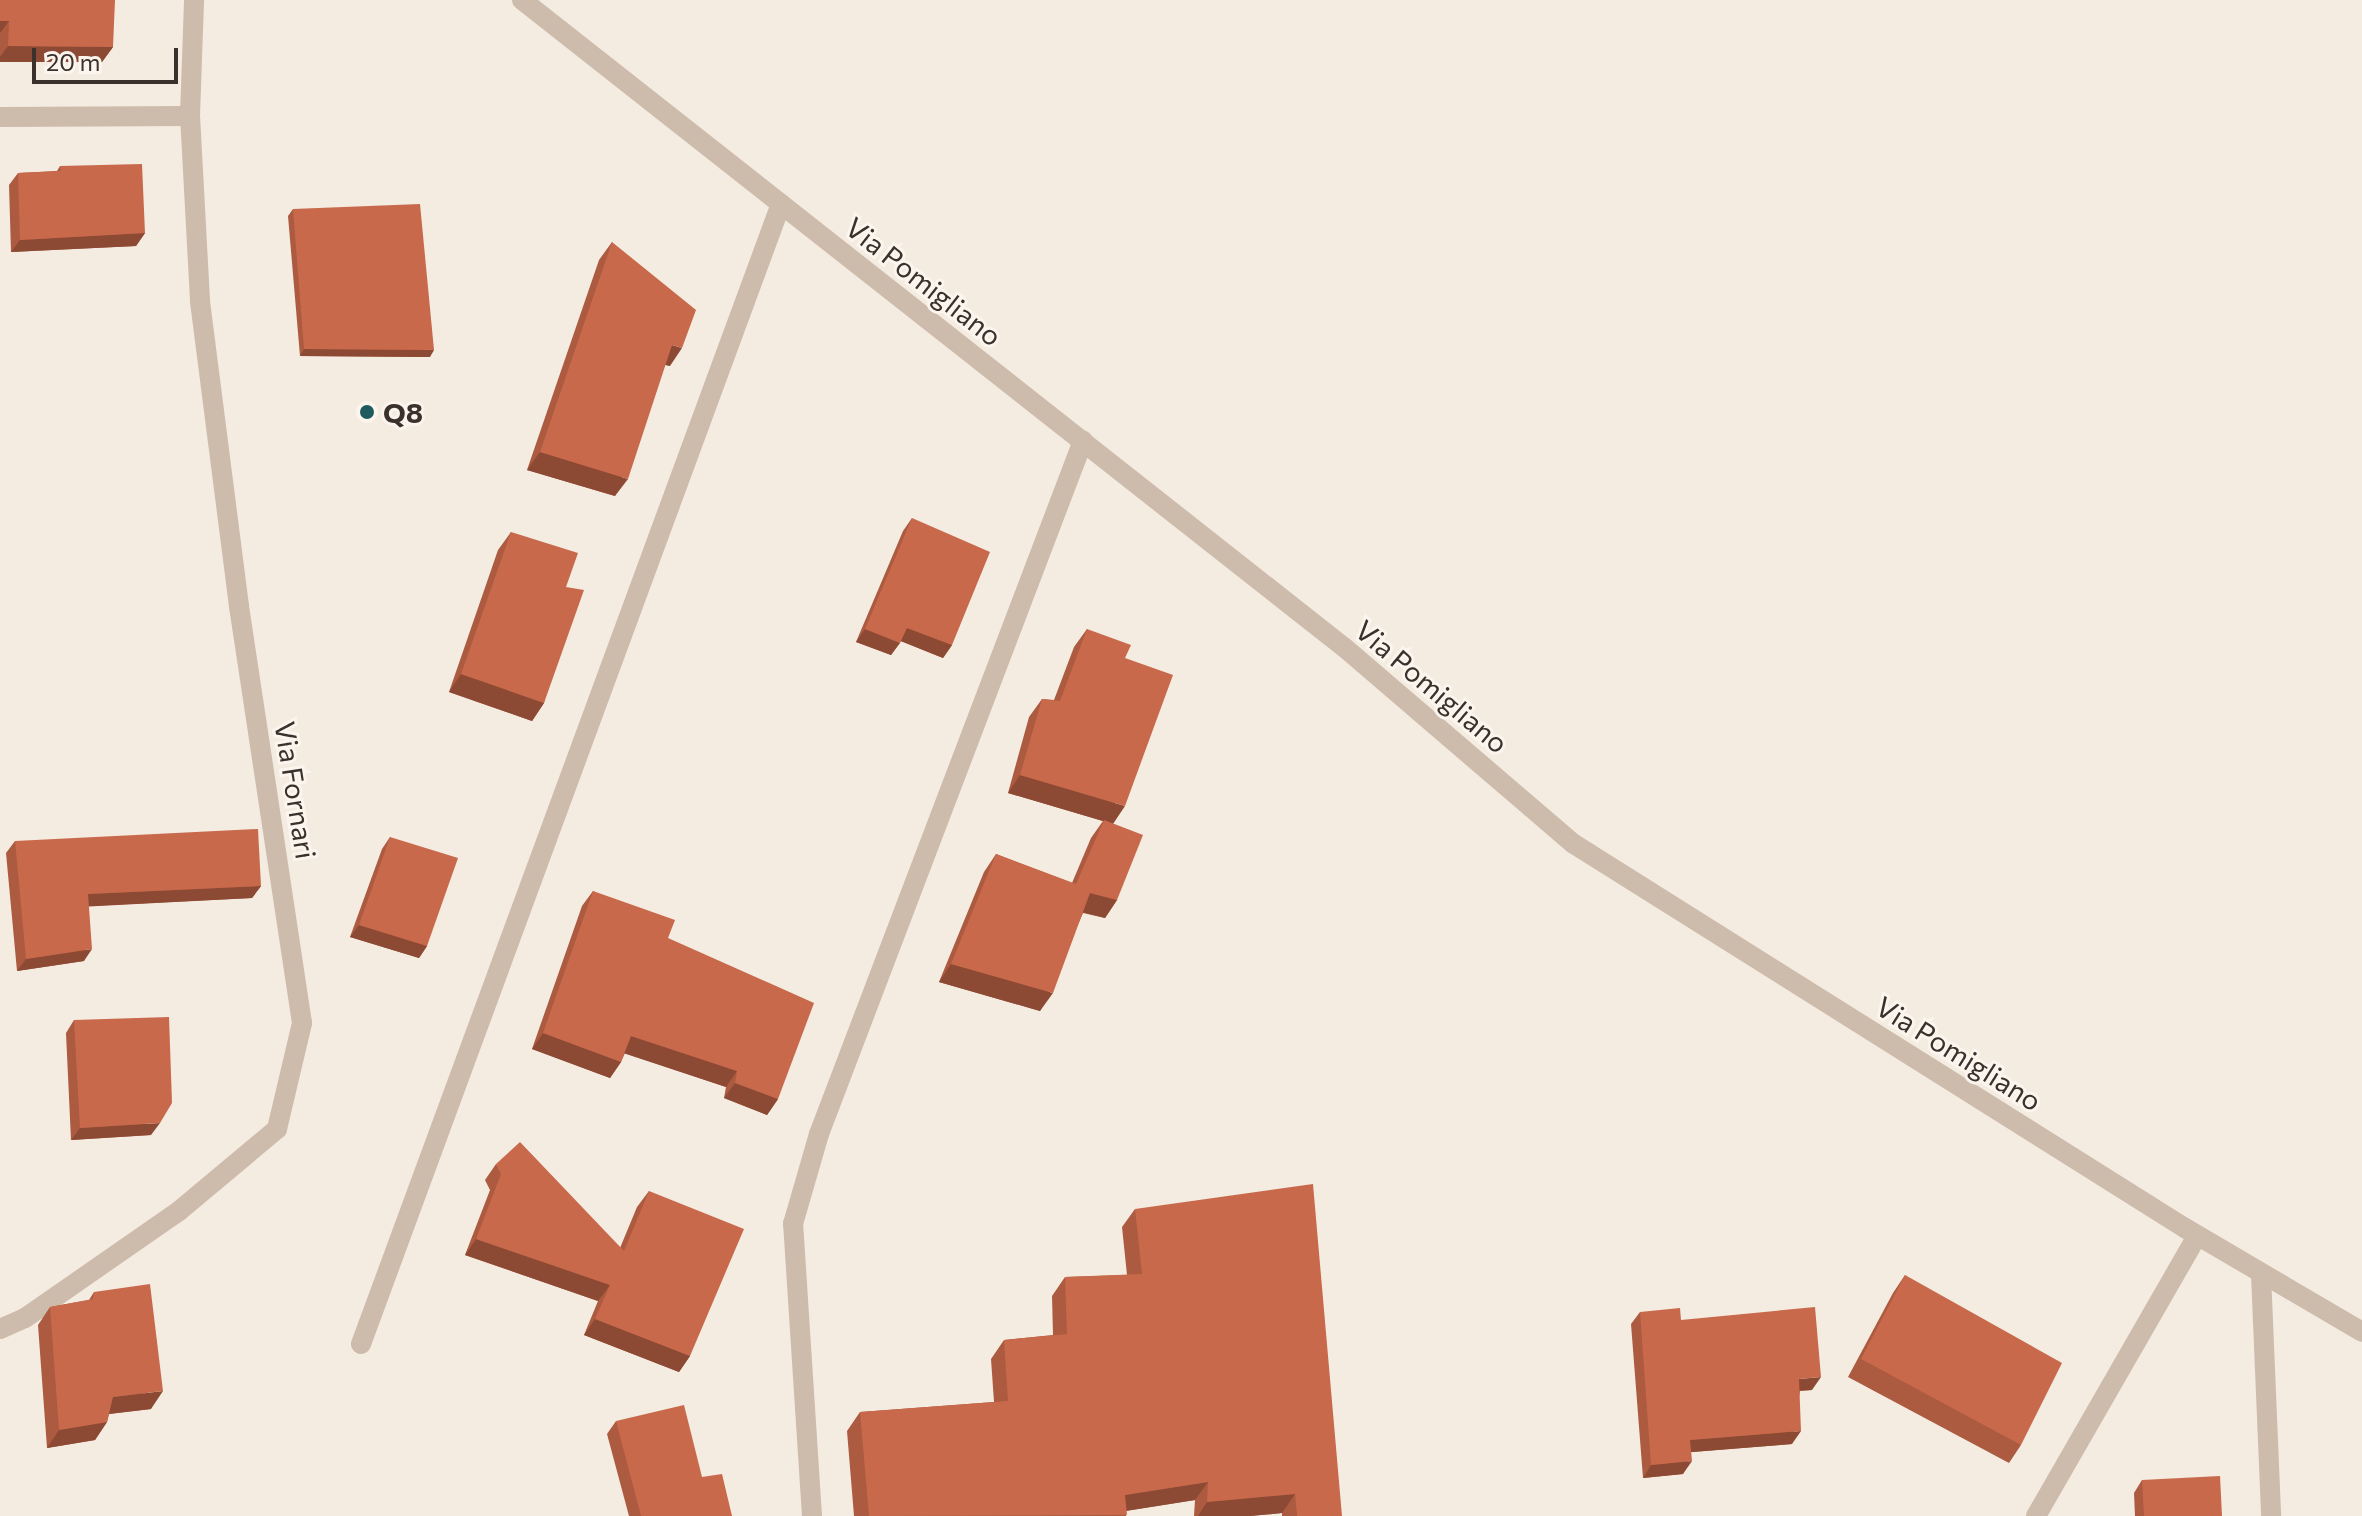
<!DOCTYPE html>
<html>
<head>
<meta charset="utf-8">
<style>
  body { margin:0 }
  #map { position:relative; width:2362px; height:1516px; overflow:hidden; background:#f4ebe1; font-family:Commissioner,sans-serif }
  div>[style] { position:absolute }
  .minor>* { height:20px; margin:-10px; padding:0 10px; transform-origin:10px; border-radius:10px; background:#cdbbac }
  .tertiary>* { height:20px; margin:-10px; padding:0 10px; transform-origin:10px; border-radius:10px; background:#cdbbac }
  .wall>* { inset:0; background:#ac5a40 }
  .shaded-wall>* { inset:0; background:#8c4a34 }
  .building>* { inset:0; background:#c8694b }
  .dots>* { width:22px; height:22px; translate:-50% -50%; box-sizing:border-box; border:4px solid #fbf5ee; border-radius:50% }
  span { translate:-50% -50%; white-space:nowrap; text-align:center; line-height:1.15; -webkit-text-stroke:6px #fbf5ee; paint-order:stroke }
  .street-label { font-size:28px; color:#3b302b }
  .poi-label { font-size:28px; color:#3b302b; font-weight:700 }
  .left { translate:0 -50%; text-align:left }
  .scale { position:absolute; left:32px; top:48px; width:146px; height:36px; box-sizing:border-box; border:4px solid #3b302b; border-top:0; padding-left:10px; font-size:24px; line-height:28px; white-space:nowrap; color:#3b302b; -webkit-text-stroke:6px #fbf5ee; paint-order:stroke }
</style>
</head>
<body>
<div id="map">
  <div class="minor">
    <i style="left:0;top:117px;width:190px;rotate:-0.3deg"></i>
    <i style="left:2261px;top:1274px;width:242px;rotate:87.6deg"></i>
    <i style="left:0;top:1329px;width:27px;rotate:-24deg"></i>
    <i style="left:25px;top:1318px;width:188px;rotate:-34.8deg"></i>
    <i style="left:179px;top:1211px;width:128px;rotate:-39.9deg"></i>
    <i style="left:277px;top:1129px;width:109px;rotate:-76.7deg"></i>
    <i style="left:302px;top:1023px;width:422px;rotate:-98.6deg"></i>
    <i style="left:239px;top:606px;width:308px;rotate:-97.3deg"></i>
    <i style="left:200px;top:300px;width:184px;rotate:-93.1deg"></i>
    <i style="left:190px;top:116px;width:116px;rotate:-88deg"></i>
    <i style="left:361px;top:1344px;width:1215px;rotate:-69.78deg"></i>
    <i style="left:812px;top:1516px;width:293px;rotate:-93.7deg"></i>
    <i style="left:793px;top:1224px;width:94px;rotate:-73.9deg"></i>
    <i style="left:819px;top:1134px;width:742px;rotate:-69.15deg"></i>
    <i style="left:2036px;top:1516px;width:323px;rotate:-60.1deg"></i>
  </div>
  <div class="tertiary">
    <i style="left:522px;top:0;width:1047px;rotate:38.22deg"></i>
    <i style="left:1345px;top:648px;width:301px;rotate:40.6deg"></i>
    <i style="left:1574px;top:844px;width:722px;rotate:32.15deg"></i>
    <i style="left:2185px;top:1228px;width:205px;rotate:30.4deg"></i>
  </div>
  <div class="wall">
    <i style="clip-path:polygon(0 0,113px 47px,102px 62px,0 62px)"></i>
    <i style="clip-path:polygon(60px 166px,145px 233px,136px 246px,11px 252px,9px 185px,18px 173px,57px 171px)"></i>
    <i style="clip-path:polygon(293px 209px,430px 357px,300px 356px,288px 216px)"></i>
    <i style="clip-path:polygon(612px 242px,670px 366px,665px 365px,615px 496px,527px 470px,599px 260px)"></i>
    <i style="clip-path:polygon(912px 518px,952px 645px,943px 658px,901px 641px,891px 655px,856px 642px,903px 531px)"></i>
    <i style="clip-path:polygon(511px 532px,566px 587px,544px 703px,532px 721px,449px 692px,498px 550px)"></i>
    <i style="clip-path:polygon(1087px 629px,1125px 658px,1113px 823px,1117px 900px,1105px 918px,1083px 913px,1040px 1011px,939px 982px,984px 872px,996px 854px,1072px 883px,1091px 838px,1103px 821px,1008px 793px,1029px 717px,1042px 699px,1054px 700px,1074px 647px)"></i>
    <i style="clip-path:polygon(390px 837px,427px 946px,419px 958px,350px 937px,382px 849px)"></i>
    <i style="clip-path:polygon(15px 841px,261px 886px,252px 898px,89px 906px,84px 961px,17px 971px,6px 853px)"></i>
    <i style="clip-path:polygon(593px 891px,668px 938px,778px 1099px,767px 1115px,724px 1098px,726px 1087px,625px 1053px,621px 1062px,610px 1078px,532px 1049px,582px 906px)"></i>
    <i style="clip-path:polygon(74px 1020px,151px 1135px,71px 1140px,66px 1033px)"></i>
    <i style="clip-path:polygon(496px 1164px,620px 1248px,637px 1207px,649px 1191px,690px 1356px,679px 1372px,584px 1335px,598px 1301px,465px 1255px,490px 1190px,485px 1180px)"></i>
    <i style="clip-path:polygon(1135px 1209px,1342px 1516px,1282px 1516px,1282px 1513px,1250px 1516px,1194px 1516px,1195px 1500px,1126px 1511px,1126px 1516px,854px 1516px,847px 1431px,860px 1412px,994px 1402px,991px 1359px,1004px 1340px,1053px 1335px,1052px 1296px,1065px 1277px,1127px 1275px,1122px 1227px)"></i>
    <i style="clip-path:polygon(1905px 1275px,2021px 1445px,2009px 1463px,1848px 1377px,1893px 1293px)"></i>
    <i style="clip-path:polygon(94px 1292px,151px 1409px,109px 1414px,107px 1422px,95px 1440px,47px 1448px,38px 1325px,50px 1307px,89px 1300px)"></i>
    <i style="clip-path:polygon(1640px 1312px,1681px 1320px,1812px 1390px,1800px 1391px,1792px 1444px,1691px 1452px,1683px 1474px,1643px 1478px,1631px 1324px)"></i>
    <i style="clip-path:polygon(616px 1421px,702px 1477px,732px 1516px,629px 1516px,607px 1434px)"></i>
    <i style="clip-path:polygon(2142px 1480px,2222px 1516px,2135px 1516px,2134px 1493px)"></i>
  </div>
  <div class="shaded-wall">
    <i style="clip-path:polygon(0 21px,9px 21px,0 33px)"></i>
    <i style="clip-path:polygon(8px 46px,113px 47px,102px 62px,0 62px,0 57px)"></i>
    <i style="clip-path:polygon(145px 233px,136px 246px,11px 252px,20px 240px)"></i>
    <i style="clip-path:polygon(672px 345px,682px 348px,670px 366px,659px 363px)"></i>
    <i style="clip-path:polygon(304px 349px,434px 350px,430px 357px,300px 356px)"></i>
    <i style="clip-path:polygon(540px 452px,628px 479px,615px 496px,527px 470px)"></i>
    <i style="clip-path:polygon(907px 628px,952px 645px,943px 658px,898px 640px)"></i>
    <i style="clip-path:polygon(865px 629px,900px 643px,891px 655px,856px 642px)"></i>
    <i style="clip-path:polygon(461px 674px,544px 703px,532px 721px,449px 692px)"></i>
    <i style="clip-path:polygon(1020px 775px,1125px 806px,1113px 824px,1008px 793px)"></i>
    <i style="clip-path:polygon(261px 886px,252px 898px,79px 907px,88px 894px)"></i>
    <i style="clip-path:polygon(1090px 893px,1117px 900px,1105px 918px,1078px 911px)"></i>
    <i style="clip-path:polygon(359px 925px,427px 946px,419px 958px,350px 937px)"></i>
    <i style="clip-path:polygon(92px 949px,84px 961px,17px 971px,26px 959px)"></i>
    <i style="clip-path:polygon(951px 964px,1053px 993px,1040px 1011px,939px 982px)"></i>
    <i style="clip-path:polygon(543px 1033px,621px 1062px,610px 1078px,532px 1049px)"></i>
    <i style="clip-path:polygon(631px 1036px,737px 1071px,726px 1087px,620px 1052px)"></i>
    <i style="clip-path:polygon(735px 1083px,778px 1099px,767px 1115px,724px 1098px)"></i>
    <i style="clip-path:polygon(160px 1123px,151px 1135px,71px 1140px,80px 1128px)"></i>
    <i style="clip-path:polygon(476px 1239px,610px 1285px,598px 1301px,465px 1255px)"></i>
    <i style="clip-path:polygon(595px 1319px,690px 1356px,679px 1372px,584px 1335px)"></i>
    <i style="clip-path:polygon(1821px 1377px,1812px 1390px,1790px 1391px,1799px 1379px)"></i>
    <i style="clip-path:polygon(163px 1391px,151px 1409px,100px 1415px,113px 1397px)"></i>
    <i style="clip-path:polygon(107px 1422px,95px 1440px,47px 1448px,59px 1430px)"></i>
    <i style="clip-path:polygon(1801px 1431px,1792px 1444px,1681px 1453px,1690px 1440px)"></i>
    <i style="clip-path:polygon(1692px 1461px,1683px 1474px,1643px 1478px,1651px 1465px)"></i>
    <i style="clip-path:polygon(1208px 1482px,1195px 1500px,1112px 1513px,1125px 1495px)"></i>
    <i style="clip-path:polygon(1295px 1494px,1282px 1513px,1250px 1516px,1198px 1516px,1207px 1502px)"></i>
  </div>
  <div class="building">
    <i style="clip-path:polygon(0 0,115px 0,113px 47px,8px 46px,9px 21px,0 21px)"></i>
    <i style="clip-path:polygon(142px 164px,145px 233px,20px 240px,18px 173px,61px 171px,60px 166px)"></i>
    <i style="clip-path:polygon(420px 204px,434px 350px,304px 349px,293px 209px)"></i>
    <i style="clip-path:polygon(612px 242px,696px 310px,682px 348px,672px 345px,628px 479px,540px 452px)"></i>
    <i style="clip-path:polygon(912px 518px,990px 552px,952px 645px,907px 628px,900px 643px,865px 629px)"></i>
    <i style="clip-path:polygon(511px 532px,578px 553px,566px 587px,584px 590px,544px 703px,461px 674px)"></i>
    <i style="clip-path:polygon(1087px 629px,1131px 645px,1125px 658px,1173px 675px,1125px 806px,1020px 775px,1042px 699px,1060px 701px)"></i>
    <i style="clip-path:polygon(1104px 820px,1143px 835px,1117px 900px,1090px 893px,1053px 993px,951px 964px,996px 854px,1076px 884px)"></i>
    <i style="clip-path:polygon(258px 829px,261px 886px,88px 894px,92px 949px,26px 959px,15px 841px)"></i>
    <i style="clip-path:polygon(390px 837px,458px 858px,427px 946px,359px 925px)"></i>
    <i style="clip-path:polygon(593px 891px,675px 920px,668px 938px,814px 1003px,778px 1099px,735px 1083px,737px 1071px,631px 1036px,621px 1062px,543px 1033px)"></i>
    <i style="clip-path:polygon(169px 1017px,172px 1103px,160px 1123px,80px 1128px,74px 1020px)"></i>
    <i style="clip-path:polygon(520px 1142px,624px 1251px,649px 1191px,744px 1229px,690px 1356px,595px 1319px,610px 1285px,476px 1239px,501px 1174px,496px 1164px)"></i>
    <i style="clip-path:polygon(1313px 1184px,1342px 1516px,1297px 1516px,1295px 1494px,1207px 1502px,1208px 1482px,1125px 1495px,1127px 1515px,869px 1516px,860px 1412px,1008px 1401px,1004px 1340px,1067px 1334px,1065px 1277px,1142px 1274px,1135px 1209px)"></i>
    <i style="clip-path:polygon(1905px 1275px,2062px 1363px,2021px 1445px,1861px 1359px)"></i>
    <i style="clip-path:polygon(150px 1284px,163px 1391px,113px 1397px,107px 1422px,59px 1430px,50px 1307px,93px 1299px,94px 1292px)"></i>
    <i style="clip-path:polygon(1815px 1307px,1821px 1377px,1799px 1379px,1801px 1431px,1690px 1440px,1692px 1461px,1651px 1465px,1640px 1312px,1680px 1308px,1681px 1320px)"></i>
    <i style="clip-path:polygon(684px 1405px,702px 1477px,722px 1474px,732px 1516px,641px 1516px,616px 1421px)"></i>
    <i style="clip-path:polygon(2220px 1476px,2222px 1516px,2144px 1516px,2142px 1480px)"></i>
  </div>
  <div class="dots">
    <i style="left:367px;top:412px;background:#1f5a5e"></i>
  </div>
  <div class="street-label">
    <span style="left:924px;top:281px;rotate:38deg">Via Pomigliano</span>
    <span style="left:1432px;top:686px;rotate:40deg">Via Pomigliano</span>
    <span style="left:296px;top:790px;rotate:81deg">Via Fornari</span>
    <span style="left:1959px;top:1053px;rotate:32deg">Via Pomigliano</span>
  </div>
  <div class="poi-label">
    <span class="left" style="left:383px;top:412px">Q8</span>
  </div>
  <div class="scale">20 m</div>
</div>
</body>
</html>
